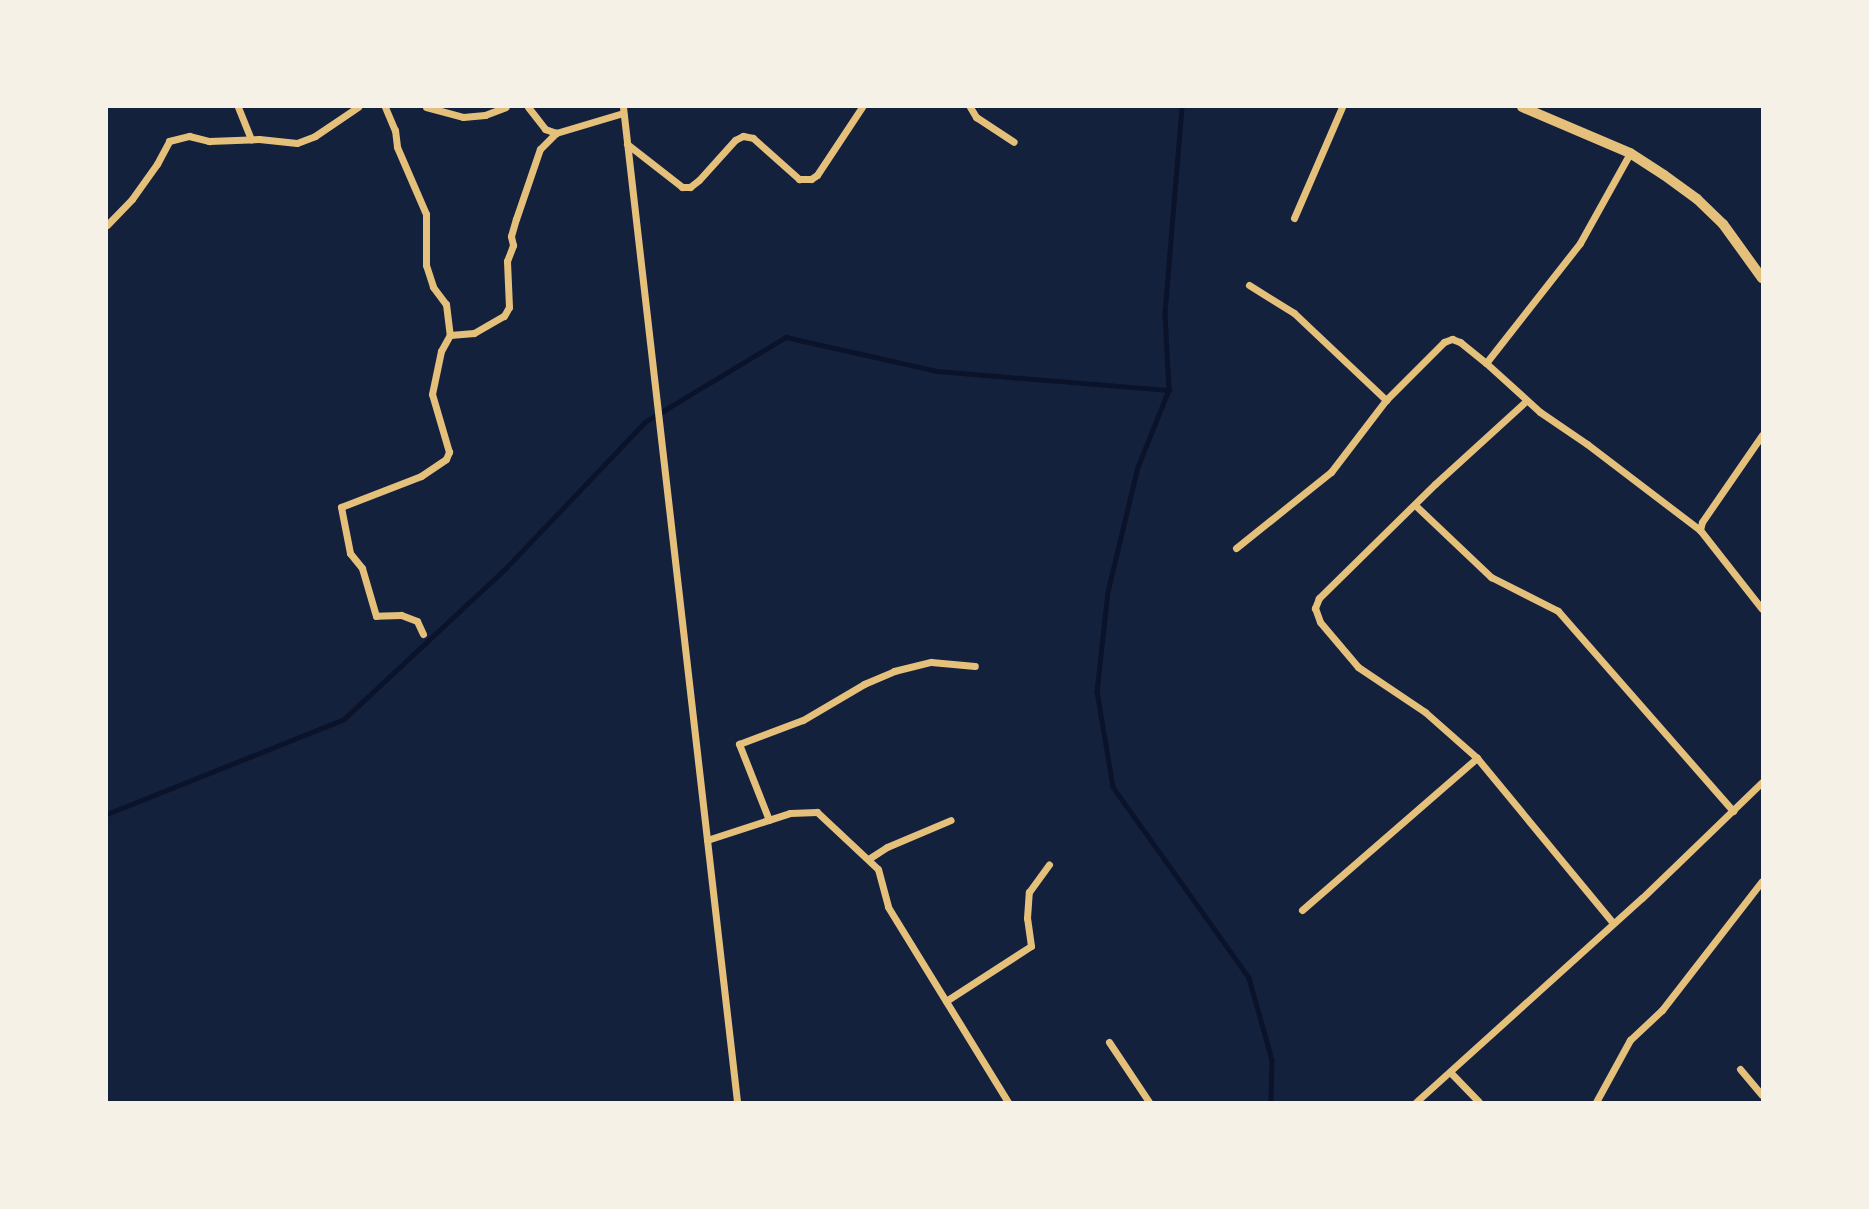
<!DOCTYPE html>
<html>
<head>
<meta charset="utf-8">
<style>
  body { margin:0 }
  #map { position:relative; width:1869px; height:1209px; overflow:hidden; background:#14213d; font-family:"Alegreya Sans",sans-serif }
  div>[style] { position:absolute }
  .stream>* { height:4.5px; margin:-2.25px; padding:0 2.25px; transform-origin:2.25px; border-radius:2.25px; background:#0b132b }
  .minor>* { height:7px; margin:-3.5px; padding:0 3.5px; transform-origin:3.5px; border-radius:3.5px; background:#e5c07b }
  .secondary>* { height:10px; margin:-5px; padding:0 5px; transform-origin:5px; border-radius:5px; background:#e5c07b }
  span { translate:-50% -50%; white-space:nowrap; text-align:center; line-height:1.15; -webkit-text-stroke:6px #f6f1e7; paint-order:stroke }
  .frame { position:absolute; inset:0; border:108px solid #f6f1e7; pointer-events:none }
</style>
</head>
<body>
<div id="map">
  <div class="stream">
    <i style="left:1182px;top:107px;width:207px;rotate:94.7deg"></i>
    <i style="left:1165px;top:313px;width:77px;rotate:87deg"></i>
    <i style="left:1169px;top:390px;width:83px;rotate:111.9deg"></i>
    <i style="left:1138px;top:467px;width:129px;rotate:103.5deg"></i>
    <i style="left:1108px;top:592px;width:100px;rotate:96.3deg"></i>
    <i style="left:1097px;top:691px;width:97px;rotate:80.5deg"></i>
    <i style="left:1113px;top:787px;width:234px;rotate:54.5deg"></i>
    <i style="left:1249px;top:978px;width:85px;rotate:74.3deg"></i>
    <i style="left:1272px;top:1060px;width:42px;rotate:91.4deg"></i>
    <i style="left:107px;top:814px;width:255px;rotate:-21.8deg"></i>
    <i style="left:344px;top:719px;width:220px;rotate:-43deg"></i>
    <i style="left:505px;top:569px;width:203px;rotate:-46.4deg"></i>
    <i style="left:645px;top:422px;width:165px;rotate:-31.1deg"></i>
    <i style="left:786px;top:337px;width:155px;rotate:12.7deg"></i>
    <i style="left:937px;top:371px;width:233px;rotate:4.7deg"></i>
  </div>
  <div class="minor">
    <i style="left:238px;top:107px;width:35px;rotate:68deg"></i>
    <i style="left:385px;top:107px;width:25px;rotate:67deg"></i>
    <i style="left:395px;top:130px;width:17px;rotate:83deg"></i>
    <i style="left:397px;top:147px;width:73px;rotate:66.6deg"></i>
    <i style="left:426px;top:214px;width:51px;rotate:90deg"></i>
    <i style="left:426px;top:265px;width:23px;rotate:72deg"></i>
    <i style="left:433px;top:287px;width:21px;rotate:53deg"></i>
    <i style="left:446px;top:304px;width:31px;rotate:83deg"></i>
    <i style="left:426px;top:107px;width:38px;rotate:15deg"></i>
    <i style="left:463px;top:117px;width:22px;rotate:-5deg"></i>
    <i style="left:485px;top:115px;width:22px;rotate:-21deg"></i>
    <i style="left:528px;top:107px;width:28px;rotate:52deg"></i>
    <i style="left:545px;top:129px;width:12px;rotate:20deg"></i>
    <i style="left:556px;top:133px;width:70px;rotate:-16.6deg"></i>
    <i style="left:623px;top:107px;width:1002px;rotate:83.46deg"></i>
    <i style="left:970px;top:107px;width:12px;rotate:59deg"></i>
    <i style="left:976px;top:117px;width:45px;rotate:33.3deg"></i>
    <i style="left:627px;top:144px;width:70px;rotate:38deg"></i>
    <i style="left:682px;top:187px;width:8px"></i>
    <i style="left:690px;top:187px;width:11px;rotate:-38deg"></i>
    <i style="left:699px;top:180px;width:54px;rotate:-48deg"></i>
    <i style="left:735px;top:140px;width:9px;rotate:-27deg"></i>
    <i style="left:743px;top:136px;width:10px;rotate:11deg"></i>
    <i style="left:753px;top:138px;width:62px;rotate:41.7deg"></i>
    <i style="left:799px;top:179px;width:12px"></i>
    <i style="left:811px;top:179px;width:7px;rotate:-34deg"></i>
    <i style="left:817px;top:175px;width:82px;rotate:-56.5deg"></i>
    <i style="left:1294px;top:218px;width:121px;rotate:-66.6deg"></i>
    <i style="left:107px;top:225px;width:36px;rotate:-46deg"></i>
    <i style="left:132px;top:199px;width:43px;rotate:-54.5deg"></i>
    <i style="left:157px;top:164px;width:26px;rotate:-62deg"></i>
    <i style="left:169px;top:141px;width:21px;rotate:-14deg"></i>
    <i style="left:189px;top:136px;width:21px;rotate:14deg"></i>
    <i style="left:209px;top:141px;width:50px;rotate:-2.3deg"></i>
    <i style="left:259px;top:139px;width:38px;rotate:6deg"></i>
    <i style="left:297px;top:143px;width:19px;rotate:-21deg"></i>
    <i style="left:315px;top:136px;width:52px;rotate:-34deg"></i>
    <i style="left:1249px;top:285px;width:53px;rotate:31.9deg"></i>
    <i style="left:1294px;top:313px;width:127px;rotate:43.4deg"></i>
    <i style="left:1486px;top:363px;width:152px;rotate:-51.9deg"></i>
    <i style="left:1580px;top:243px;width:103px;rotate:-60.9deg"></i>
    <i style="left:1526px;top:401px;width:123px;rotate:137.6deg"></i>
    <i style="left:1435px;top:484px;width:163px;rotate:135.5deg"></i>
    <i style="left:1319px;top:598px;width:11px;rotate:112deg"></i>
    <i style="left:1315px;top:608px;width:15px;rotate:70deg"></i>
    <i style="left:1320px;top:622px;width:59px;rotate:49.8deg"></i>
    <i style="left:1358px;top:667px;width:81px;rotate:33.9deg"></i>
    <i style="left:1425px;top:712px;width:69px;rotate:41.5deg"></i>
    <i style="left:1477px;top:758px;width:212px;rotate:50.5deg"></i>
    <i style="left:1415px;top:505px;width:105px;rotate:43.5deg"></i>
    <i style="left:1491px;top:577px;width:75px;rotate:26.9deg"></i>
    <i style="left:1558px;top:611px;width:266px;rotate:48.8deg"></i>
    <i style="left:1700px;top:530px;width:8px;rotate:-76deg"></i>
    <i style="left:1702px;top:522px;width:106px;rotate:-55.4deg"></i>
    <i style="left:1236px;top:548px;width:122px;rotate:-38.7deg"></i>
    <i style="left:1331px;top:472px;width:91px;rotate:-52.6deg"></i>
    <i style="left:1386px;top:400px;width:82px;rotate:-45deg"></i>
    <i style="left:1444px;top:342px;width:9px;rotate:-21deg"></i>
    <i style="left:1452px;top:339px;width:9px;rotate:21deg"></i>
    <i style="left:1460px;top:342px;width:33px;rotate:39deg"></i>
    <i style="left:1486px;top:363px;width:73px;rotate:42.2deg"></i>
    <i style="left:1540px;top:412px;width:57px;rotate:34.2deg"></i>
    <i style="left:1587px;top:444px;width:142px;rotate:37.3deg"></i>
    <i style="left:1700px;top:530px;width:100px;rotate:51.9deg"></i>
    <i style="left:423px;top:634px;width:14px;rotate:-115deg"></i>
    <i style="left:417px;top:621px;width:17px;rotate:-159deg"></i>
    <i style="left:401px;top:615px;width:25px;rotate:178deg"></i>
    <i style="left:376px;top:616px;width:50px;rotate:-106.3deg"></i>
    <i style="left:362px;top:568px;width:19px;rotate:-129deg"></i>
    <i style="left:350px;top:553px;width:47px;rotate:-101.1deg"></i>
    <i style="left:341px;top:507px;width:86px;rotate:-21.2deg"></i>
    <i style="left:421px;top:476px;width:30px;rotate:-34deg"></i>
    <i style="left:446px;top:459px;width:8px;rotate:-67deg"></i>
    <i style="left:449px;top:452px;width:60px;rotate:-106.3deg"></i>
    <i style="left:432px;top:394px;width:44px;rotate:-78.2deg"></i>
    <i style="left:441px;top:351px;width:18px;rotate:-61deg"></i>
    <i style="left:450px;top:335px;width:24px;rotate:-5deg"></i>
    <i style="left:474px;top:333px;width:34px;rotate:-30deg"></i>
    <i style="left:504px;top:316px;width:10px;rotate:-61deg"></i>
    <i style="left:509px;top:307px;width:46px;rotate:-92.5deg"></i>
    <i style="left:507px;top:261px;width:17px;rotate:-69deg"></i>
    <i style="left:513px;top:245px;width:9px;rotate:-103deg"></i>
    <i style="left:511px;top:236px;width:18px;rotate:-74deg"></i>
    <i style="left:516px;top:219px;width:74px;rotate:-71.1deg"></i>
    <i style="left:540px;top:149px;width:23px;rotate:-45deg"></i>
    <i style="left:769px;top:820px;width:82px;rotate:-111.5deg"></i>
    <i style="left:739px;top:744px;width:68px;rotate:-20.6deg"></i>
    <i style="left:803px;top:720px;width:71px;rotate:-30.5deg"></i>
    <i style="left:864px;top:684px;width:33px;rotate:-23deg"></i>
    <i style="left:894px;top:671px;width:38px;rotate:-14deg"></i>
    <i style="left:931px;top:662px;width:44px;rotate:5.2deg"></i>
    <i style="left:707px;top:840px;width:87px;rotate:-18deg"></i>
    <i style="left:790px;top:813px;width:27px;rotate:-2deg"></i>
    <i style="left:817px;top:812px;width:83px;rotate:43.1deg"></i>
    <i style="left:878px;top:869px;width:39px;rotate:75deg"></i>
    <i style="left:888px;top:907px;width:229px;rotate:58.4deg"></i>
    <i style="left:870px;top:858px;width:20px;rotate:-33deg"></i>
    <i style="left:887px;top:847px;width:69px;rotate:-22.9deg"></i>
    <i style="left:1302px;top:910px;width:232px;rotate:-41deg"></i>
    <i style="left:946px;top:1001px;width:101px;rotate:-32.9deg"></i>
    <i style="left:1031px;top:946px;width:28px;rotate:-98deg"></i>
    <i style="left:1027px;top:918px;width:26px;rotate:-86deg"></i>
    <i style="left:1029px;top:892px;width:34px;rotate:-54deg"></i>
    <i style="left:1109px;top:1042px;width:72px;rotate:56.3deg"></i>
    <i style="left:1740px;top:1069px;width:34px;rotate:50deg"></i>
    <i style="left:1451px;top:1073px;width:40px;rotate:46deg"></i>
    <i style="left:1416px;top:1102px;width:304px;rotate:-42.1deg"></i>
    <i style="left:1642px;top:898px;width:167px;rotate:-44deg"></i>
    <i style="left:1596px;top:1102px;width:71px;rotate:-61.3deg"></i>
    <i style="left:1630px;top:1040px;width:44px;rotate:-43.2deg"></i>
    <i style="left:1662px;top:1010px;width:163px;rotate:-52.2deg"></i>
  </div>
  <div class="secondary">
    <i style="left:1522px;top:107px;width:117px;rotate:23.1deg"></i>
    <i style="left:1630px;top:153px;width:40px;rotate:32.9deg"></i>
    <i style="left:1664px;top:175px;width:41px;rotate:36deg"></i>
    <i style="left:1697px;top:199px;width:36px;rotate:44deg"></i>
    <i style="left:1723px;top:224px;width:67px;rotate:54.2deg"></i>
  </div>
  <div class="frame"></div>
</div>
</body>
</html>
